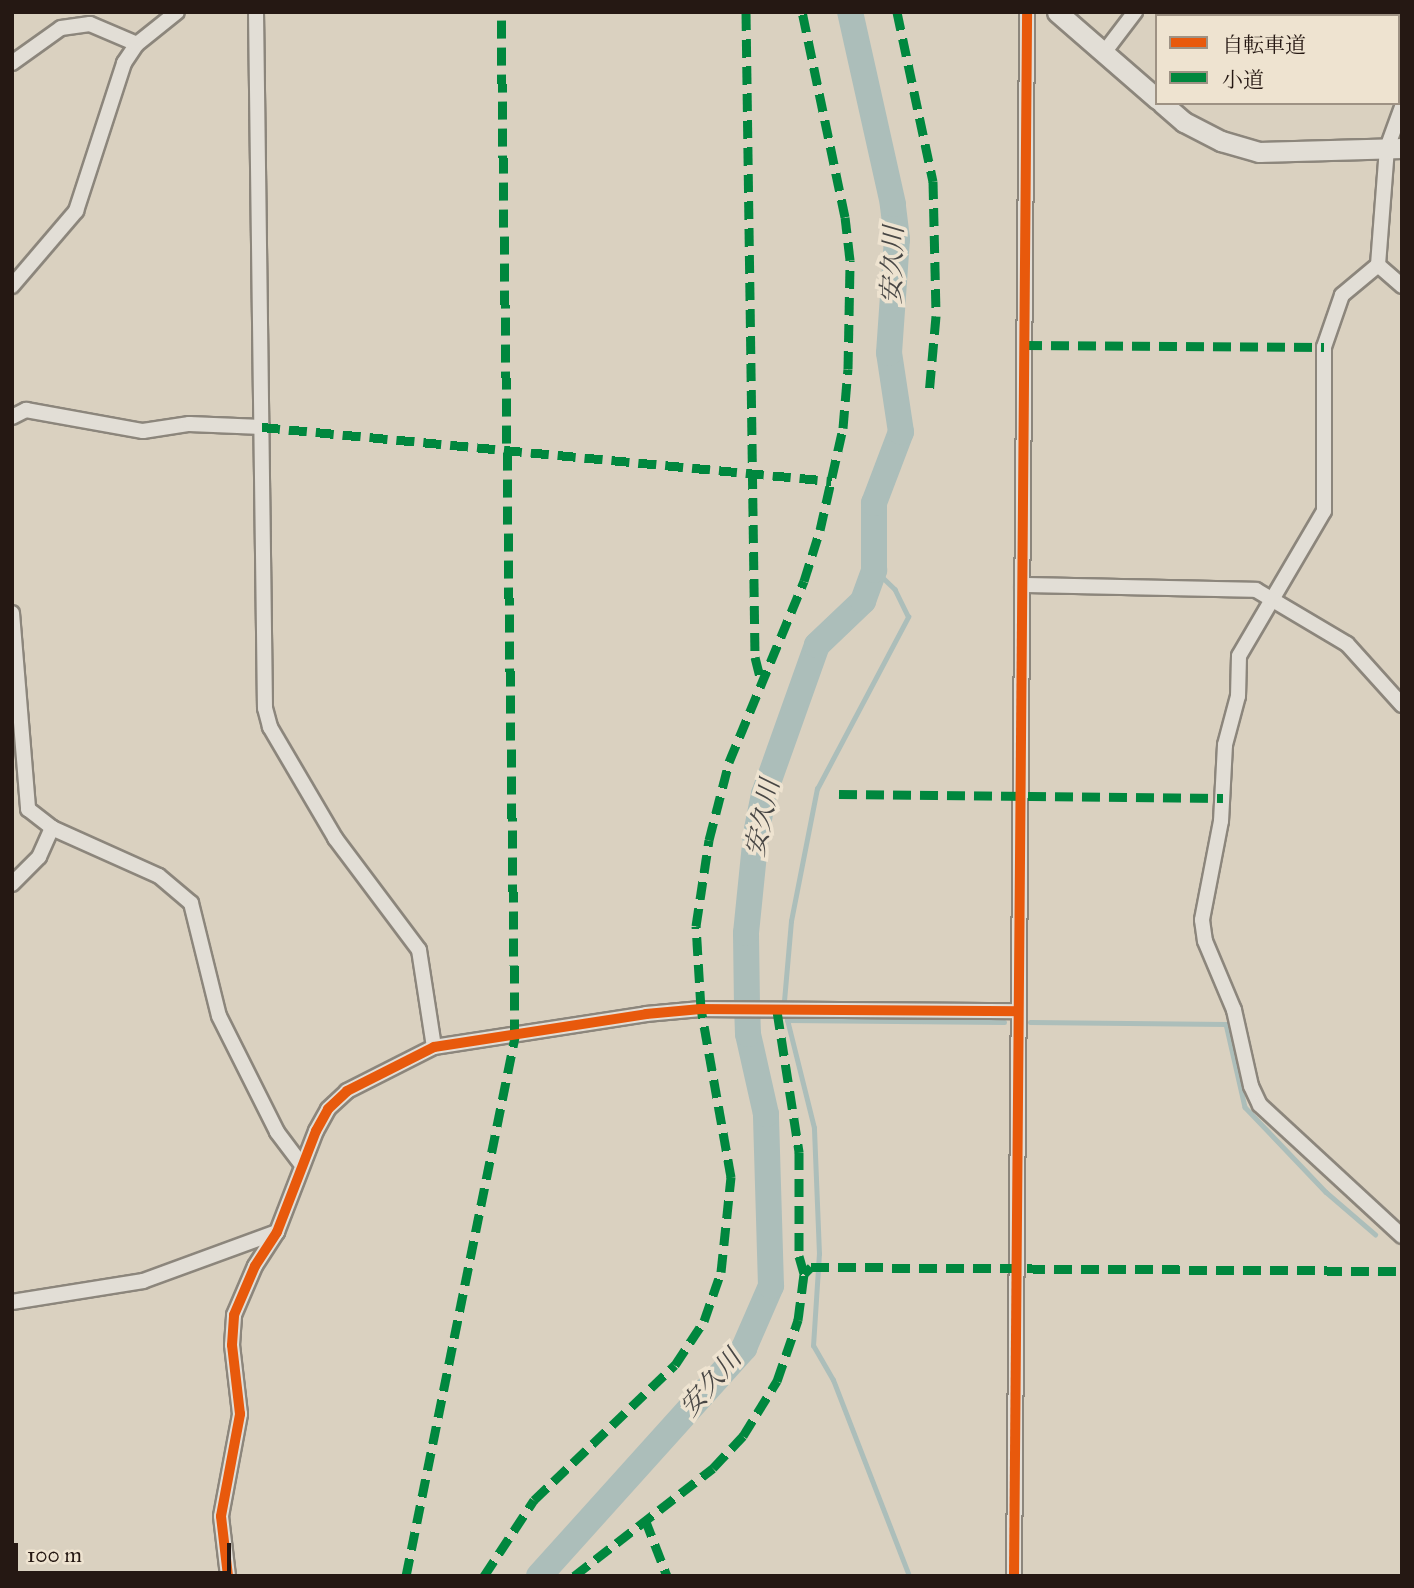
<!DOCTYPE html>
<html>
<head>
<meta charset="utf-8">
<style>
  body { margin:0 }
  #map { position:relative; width:1414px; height:1588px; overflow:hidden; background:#dad1c0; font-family:"IM FELL Great Primer","Noto Serif JP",serif }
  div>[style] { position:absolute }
  .stream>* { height:4.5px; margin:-2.25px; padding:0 2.25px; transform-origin:2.25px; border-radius:2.25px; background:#acbeba }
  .river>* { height:26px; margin:-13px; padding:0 13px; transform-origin:13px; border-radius:13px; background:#acbeba }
  .roads { filter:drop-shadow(2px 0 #8c867c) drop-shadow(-2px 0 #8c867c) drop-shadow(0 2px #8c867c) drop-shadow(0 -2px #8c867c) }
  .street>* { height:14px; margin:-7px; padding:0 7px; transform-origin:7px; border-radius:7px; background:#e2ded6 }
  .secondary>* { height:19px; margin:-9.5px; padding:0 9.5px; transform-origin:9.5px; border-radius:9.5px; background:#e2ded6 }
  .quiet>* { height:9px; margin-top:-4.5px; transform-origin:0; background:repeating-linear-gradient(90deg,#00873e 0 18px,transparent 0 27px) }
  .cycleway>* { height:10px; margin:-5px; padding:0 5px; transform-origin:5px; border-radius:5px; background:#e8590c }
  span { translate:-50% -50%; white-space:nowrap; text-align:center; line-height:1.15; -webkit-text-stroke:7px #eee3d0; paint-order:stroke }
  .water-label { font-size:26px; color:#484745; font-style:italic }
  .frame { position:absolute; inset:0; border:14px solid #251813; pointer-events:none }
  .legend { position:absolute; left:1155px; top:14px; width:245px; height:91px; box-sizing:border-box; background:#eee3d0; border:2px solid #9e9284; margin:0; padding:9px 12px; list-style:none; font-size:21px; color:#251813 }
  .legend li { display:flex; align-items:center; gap:14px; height:35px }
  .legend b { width:35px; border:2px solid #9e9284 }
  .scale { position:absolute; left:14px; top:1543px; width:217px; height:32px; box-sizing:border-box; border:4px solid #251813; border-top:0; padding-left:9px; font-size:21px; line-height:24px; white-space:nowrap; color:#251813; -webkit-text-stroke:5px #eee3d0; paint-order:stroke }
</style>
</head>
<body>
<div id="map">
  <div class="stream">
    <i style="left:784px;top:1001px;width:80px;rotate:-85deg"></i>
    <i style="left:791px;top:921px;width:135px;rotate:-78.9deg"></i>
    <i style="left:817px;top:789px;width:195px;rotate:-62.1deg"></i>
    <i style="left:908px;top:617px;width:30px;rotate:-116deg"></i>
    <i style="left:895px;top:590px;width:29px;rotate:-136deg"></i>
    <i style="left:1030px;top:1022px;width:196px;rotate:0.6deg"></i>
    <i style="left:1226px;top:1024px;width:85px;rotate:77.1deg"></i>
    <i style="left:1245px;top:1107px;width:117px;rotate:46.4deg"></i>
    <i style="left:1326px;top:1192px;width:65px;rotate:40.6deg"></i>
    <i style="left:909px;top:1576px;width:210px;rotate:-111.2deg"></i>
    <i style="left:833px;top:1380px;width:39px;rotate:-120deg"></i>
    <i style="left:813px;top:1346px;width:92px;rotate:-86.3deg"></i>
    <i style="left:819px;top:1254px;width:126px;rotate:-92.3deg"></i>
    <i style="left:814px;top:1128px;width:111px;rotate:-104deg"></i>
    <i style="left:787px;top:1020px;width:217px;rotate:0.5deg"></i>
  </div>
  <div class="river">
    <i style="left:539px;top:1576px;width:307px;rotate:-48deg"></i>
    <i style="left:744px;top:1348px;width:68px;rotate:-66.5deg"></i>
    <i style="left:771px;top:1286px;width:172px;rotate:-91.7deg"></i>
    <i style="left:766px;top:1114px;width:82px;rotate:-102.7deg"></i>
    <i style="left:748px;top:1034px;width:28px;rotate:-92deg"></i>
    <i style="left:747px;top:1006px;width:73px;rotate:-90.8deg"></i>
    <i style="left:746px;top:933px;width:100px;rotate:-84.2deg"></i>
    <i style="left:756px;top:834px;width:41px;rotate:-78.7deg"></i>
    <i style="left:764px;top:794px;width:158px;rotate:-70.4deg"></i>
    <i style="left:817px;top:645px;width:64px;rotate:-43.7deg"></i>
    <i style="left:863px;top:601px;width:33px;rotate:-70deg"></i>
    <i style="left:874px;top:570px;width:67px;rotate:-90deg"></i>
    <i style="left:874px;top:503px;width:76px;rotate:-69.2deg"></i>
    <i style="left:901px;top:432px;width:80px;rotate:-98.6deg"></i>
    <i style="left:889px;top:353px;width:114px;rotate:-86deg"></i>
    <i style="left:897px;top:239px;width:35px;rotate:-97deg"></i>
    <i style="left:893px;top:204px;width:197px;rotate:-102.6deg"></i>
  </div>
  <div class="roads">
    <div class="street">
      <i style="left:256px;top:12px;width:696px;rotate:89.26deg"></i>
      <i style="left:265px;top:708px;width:20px;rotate:75deg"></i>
      <i style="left:270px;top:727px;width:129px;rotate:59.6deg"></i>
      <i style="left:335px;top:838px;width:140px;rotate:53.1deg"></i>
      <i style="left:419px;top:950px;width:98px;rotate:81.2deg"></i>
      <i style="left:1392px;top:12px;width:10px;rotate:17deg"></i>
      <i style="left:1103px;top:54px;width:53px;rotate:-52.7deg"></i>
      <i style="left:12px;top:63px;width:60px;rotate:-35.5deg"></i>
      <i style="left:61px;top:28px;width:29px;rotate:-8deg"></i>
      <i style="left:90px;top:24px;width:51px;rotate:23.1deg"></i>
      <i style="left:1402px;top:107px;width:44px;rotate:110.1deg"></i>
      <i style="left:1387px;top:148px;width:117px;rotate:94.4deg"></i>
      <i style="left:1378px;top:265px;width:32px;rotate:41deg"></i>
      <i style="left:1378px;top:265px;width:47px;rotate:140.2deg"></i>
      <i style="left:1342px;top:295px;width:55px;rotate:109.1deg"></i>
      <i style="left:1324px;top:347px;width:164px;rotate:90deg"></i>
      <i style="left:1324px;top:511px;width:168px;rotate:120.4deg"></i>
      <i style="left:1239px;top:656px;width:40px;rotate:91.4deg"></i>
      <i style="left:1238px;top:696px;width:51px;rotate:104.9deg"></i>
      <i style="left:1225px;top:745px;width:76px;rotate:93deg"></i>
      <i style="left:1221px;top:821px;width:101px;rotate:100.9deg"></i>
      <i style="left:1202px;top:920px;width:21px;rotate:82deg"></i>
      <i style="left:1205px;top:941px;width:75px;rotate:67.2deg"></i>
      <i style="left:1234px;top:1010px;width:78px;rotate:77.4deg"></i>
      <i style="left:1251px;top:1086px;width:21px;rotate:65deg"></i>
      <i style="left:1260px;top:1105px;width:193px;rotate:42.7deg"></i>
      <i style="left:12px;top:286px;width:99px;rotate:-49.5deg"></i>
      <i style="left:76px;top:211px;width:156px;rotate:-72deg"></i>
      <i style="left:124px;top:63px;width:23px;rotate:-56deg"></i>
      <i style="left:137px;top:44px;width:51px;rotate:-38.7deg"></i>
      <i style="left:12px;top:417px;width:16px;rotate:-27deg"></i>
      <i style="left:26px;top:410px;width:119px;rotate:10.2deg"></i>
      <i style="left:143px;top:431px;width:47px;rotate:-8.7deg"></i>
      <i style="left:189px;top:424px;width:73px;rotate:2.4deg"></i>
      <i style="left:1022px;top:585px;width:234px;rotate:1.2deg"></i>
      <i style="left:1256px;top:590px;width:106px;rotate:30.7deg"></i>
      <i style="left:1347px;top:644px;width:82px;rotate:48deg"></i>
      <i style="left:12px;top:613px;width:197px;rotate:85.3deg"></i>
      <i style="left:28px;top:809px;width:31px;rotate:38deg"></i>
      <i style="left:52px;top:828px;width:117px;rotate:24.2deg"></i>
      <i style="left:159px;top:876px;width:42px;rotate:40.2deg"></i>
      <i style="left:191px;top:903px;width:116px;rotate:76.1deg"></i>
      <i style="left:219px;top:1016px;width:130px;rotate:63.4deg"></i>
      <i style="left:277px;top:1132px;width:38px;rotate:53deg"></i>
      <i style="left:12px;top:884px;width:38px;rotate:-45deg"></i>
      <i style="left:39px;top:857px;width:32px;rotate:-66deg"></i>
      <i style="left:12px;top:1302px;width:133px;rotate:-9.1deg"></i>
      <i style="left:143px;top:1281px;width:143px;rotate:-20.1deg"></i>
      <i style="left:228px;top:1576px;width:60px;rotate:-96.7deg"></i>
      <i style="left:221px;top:1516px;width:104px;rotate:-79.4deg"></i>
      <i style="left:240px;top:1414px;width:69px;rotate:-96.6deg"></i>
      <i style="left:232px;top:1345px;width:30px;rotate:-86deg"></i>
      <i style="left:234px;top:1315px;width:53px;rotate:-66.8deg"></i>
      <i style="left:255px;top:1266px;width:40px;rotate:-57.1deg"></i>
      <i style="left:277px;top:1232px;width:108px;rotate:-68.9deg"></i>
      <i style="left:316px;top:1131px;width:25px;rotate:-61deg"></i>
      <i style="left:328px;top:1109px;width:26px;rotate:-43deg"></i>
      <i style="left:347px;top:1091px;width:97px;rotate:-26.8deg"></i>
      <i style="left:434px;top:1047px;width:215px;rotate:-8.8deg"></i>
      <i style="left:646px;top:1014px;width:55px;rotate:-5.2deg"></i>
      <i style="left:701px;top:1009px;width:317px;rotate:0.4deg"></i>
      <i style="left:1014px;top:1576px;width:1564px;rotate:-89.52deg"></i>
    </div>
    <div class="secondary">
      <i style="left:1057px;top:12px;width:133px;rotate:41deg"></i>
      <i style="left:1162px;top:103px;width:29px;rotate:41deg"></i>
      <i style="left:1184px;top:122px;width:42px;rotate:27.2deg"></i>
      <i style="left:1221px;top:141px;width:40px;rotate:16deg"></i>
      <i style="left:1259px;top:152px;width:143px;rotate:-1.6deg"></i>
    </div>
  </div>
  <div class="quiet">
    <i style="left:746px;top:12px;width:645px;rotate:89.2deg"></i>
    <i style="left:755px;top:657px;width:25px;rotate:76deg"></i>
    <i style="left:897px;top:12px;width:173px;rotate:78deg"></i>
    <i style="left:933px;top:181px;width:135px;rotate:88.7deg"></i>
    <i style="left:936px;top:316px;width:79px;rotate:95.1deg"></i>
    <i style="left:1024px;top:345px;width:300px;rotate:0.4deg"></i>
    <i style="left:262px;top:427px;width:572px;rotate:5.42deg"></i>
    <i style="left:839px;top:794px;width:384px;rotate:0.6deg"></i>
    <i style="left:777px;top:1011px;width:143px;rotate:81.1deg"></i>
    <i style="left:799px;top:1152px;width:104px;rotate:90deg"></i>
    <i style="left:799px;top:1256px;width:19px;rotate:74deg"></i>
    <i style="left:645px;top:1519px;width:61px;rotate:68.9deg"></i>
    <i style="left:406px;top:1576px;width:550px;rotate:-78.57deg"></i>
    <i style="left:515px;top:1037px;width:1025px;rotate:-90.78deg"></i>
    <i style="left:484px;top:1576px;width:91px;rotate:-56.7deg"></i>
    <i style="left:534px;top:1500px;width:195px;rotate:-43.8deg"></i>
    <i style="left:675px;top:1365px;width:53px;rotate:-56.6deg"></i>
    <i style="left:704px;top:1321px;width:52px;rotate:-70.9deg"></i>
    <i style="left:721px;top:1272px;width:96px;rotate:-84deg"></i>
    <i style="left:731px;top:1177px;width:171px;rotate:-100.1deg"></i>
    <i style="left:701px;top:1009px;width:83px;rotate:-93.4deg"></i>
    <i style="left:696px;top:926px;width:87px;rotate:-81.4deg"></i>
    <i style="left:709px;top:840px;width:81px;rotate:-75.6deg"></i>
    <i style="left:729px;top:762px;width:196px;rotate:-67.5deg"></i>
    <i style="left:804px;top:581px;width:53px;rotate:-72.6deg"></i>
    <i style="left:820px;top:530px;width:105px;rotate:-77.3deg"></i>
    <i style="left:843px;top:428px;width:59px;rotate:-85.2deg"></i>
    <i style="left:848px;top:369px;width:109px;rotate:-88.9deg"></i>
    <i style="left:850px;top:260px;width:43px;rotate:-96.6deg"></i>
    <i style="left:845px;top:217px;width:209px;rotate:-101.8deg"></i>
    <i style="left:574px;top:1576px;width:176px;rotate:-37.8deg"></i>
    <i style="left:713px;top:1468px;width:44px;rotate:-46.8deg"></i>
    <i style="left:743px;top:1436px;width:65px;rotate:-58.3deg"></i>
    <i style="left:777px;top:1381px;width:65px;rotate:-71deg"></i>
    <i style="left:798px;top:1320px;width:46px;rotate:-82.6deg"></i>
    <i style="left:804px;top:1274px;width:10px;rotate:-45deg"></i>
    <i style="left:811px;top:1267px;width:591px;rotate:0.39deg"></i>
  </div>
  <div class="cycleway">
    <i style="left:228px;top:1576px;width:60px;rotate:-96.7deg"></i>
    <i style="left:221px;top:1516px;width:104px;rotate:-79.4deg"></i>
    <i style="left:240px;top:1414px;width:69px;rotate:-96.6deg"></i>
    <i style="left:232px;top:1345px;width:30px;rotate:-86deg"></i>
    <i style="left:234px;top:1315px;width:53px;rotate:-66.8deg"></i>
    <i style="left:255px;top:1266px;width:40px;rotate:-57.1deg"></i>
    <i style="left:277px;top:1232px;width:108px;rotate:-68.9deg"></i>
    <i style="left:316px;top:1131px;width:25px;rotate:-61deg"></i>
    <i style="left:328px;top:1109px;width:26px;rotate:-43deg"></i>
    <i style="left:347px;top:1091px;width:97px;rotate:-26.8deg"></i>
    <i style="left:434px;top:1047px;width:215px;rotate:-8.8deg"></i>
    <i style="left:646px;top:1014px;width:55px;rotate:-5.2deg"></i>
    <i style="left:701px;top:1009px;width:317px;rotate:0.4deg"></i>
    <i style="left:1014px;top:1576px;width:1564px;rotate:-89.52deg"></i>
  </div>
  <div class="water-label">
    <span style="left:893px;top:265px;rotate:-88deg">安久川</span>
    <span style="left:763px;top:818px;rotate:-78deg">安久川</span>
    <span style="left:711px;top:1383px;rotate:-49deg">安久川</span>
  </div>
  <div class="frame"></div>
  <ul class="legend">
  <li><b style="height:9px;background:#e8590c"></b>自転車道</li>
  <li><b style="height:9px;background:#00873e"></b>小道</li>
  </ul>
  <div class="scale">100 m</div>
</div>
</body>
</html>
